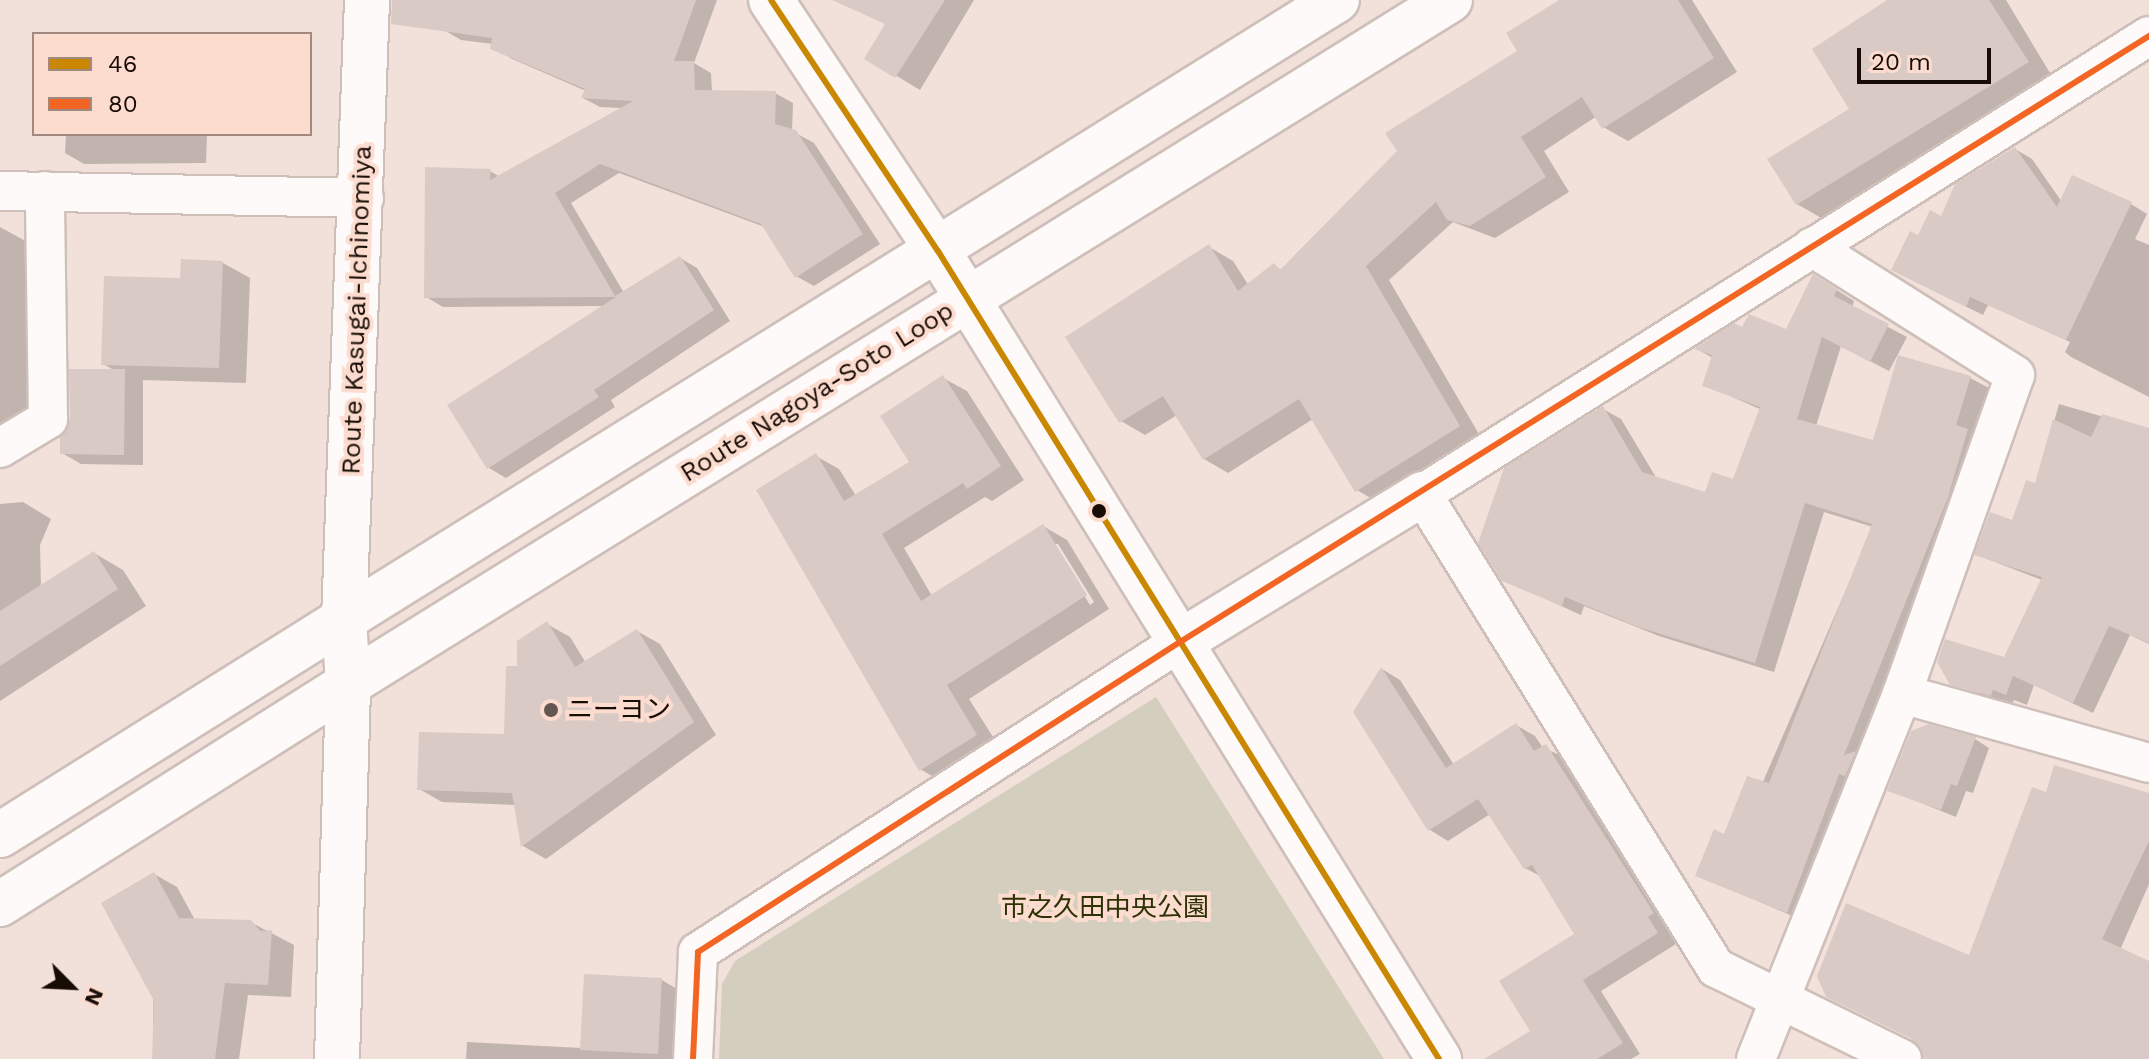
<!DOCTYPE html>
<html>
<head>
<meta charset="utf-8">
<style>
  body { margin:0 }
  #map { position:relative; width:2149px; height:1059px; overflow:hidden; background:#f2e0da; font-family:"Work Sans","Noto Sans JP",sans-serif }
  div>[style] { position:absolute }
  .green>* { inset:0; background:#d3cebd }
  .shadow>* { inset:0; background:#0003 }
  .building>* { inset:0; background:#dacac5 }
  .roads { filter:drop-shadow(2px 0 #cebfb9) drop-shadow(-2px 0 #cebfb9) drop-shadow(0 2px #cebfb9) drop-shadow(0 -2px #cebfb9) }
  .minor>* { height:38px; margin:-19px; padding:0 19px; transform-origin:19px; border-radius:19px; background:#fdfaf9 }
  .tertiary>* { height:44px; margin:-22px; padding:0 22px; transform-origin:22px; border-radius:22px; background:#fdfaf9 }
  .secondary>* { height:44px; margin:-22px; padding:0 22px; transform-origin:22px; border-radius:22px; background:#fdfaf9 }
  .primary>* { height:44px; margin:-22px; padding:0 22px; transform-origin:22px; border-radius:22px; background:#fdfaf9 }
  .bus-1>* { height:6px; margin:-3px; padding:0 3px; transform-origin:3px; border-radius:3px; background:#ca8701 }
  .bus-2>* { height:6px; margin:-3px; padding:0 3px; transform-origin:3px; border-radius:3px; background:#f26522 }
  .dots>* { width:22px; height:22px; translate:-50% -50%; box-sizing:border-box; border:4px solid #fcdccf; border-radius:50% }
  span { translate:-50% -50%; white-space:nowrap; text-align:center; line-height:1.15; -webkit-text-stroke:8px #fcdccf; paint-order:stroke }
  .street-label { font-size:26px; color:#180c06 }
  .poi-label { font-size:26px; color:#180c06 }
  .left { translate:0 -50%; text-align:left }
  .park-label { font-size:26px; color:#2d3206 }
  .legend { position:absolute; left:32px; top:32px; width:280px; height:104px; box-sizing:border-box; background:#fcdccf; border:2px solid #a1897f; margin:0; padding:10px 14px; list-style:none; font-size:24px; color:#180c06 }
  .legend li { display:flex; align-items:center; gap:16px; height:40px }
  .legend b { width:40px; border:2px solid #a1897f }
  .north { position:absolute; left:32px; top:947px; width:80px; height:80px; -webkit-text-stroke:6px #fcdccf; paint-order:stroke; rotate:114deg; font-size:22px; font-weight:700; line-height:32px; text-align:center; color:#180c06 }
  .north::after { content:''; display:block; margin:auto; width:28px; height:36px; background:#180c06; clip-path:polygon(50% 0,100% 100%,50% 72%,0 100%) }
  .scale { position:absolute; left:1857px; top:48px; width:134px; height:36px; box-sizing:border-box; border:4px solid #180c06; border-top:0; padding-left:10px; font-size:24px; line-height:28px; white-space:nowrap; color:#180c06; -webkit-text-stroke:6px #fcdccf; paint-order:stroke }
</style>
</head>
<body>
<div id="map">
  <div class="green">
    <i style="clip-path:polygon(1156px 697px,1384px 1059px,719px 1059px,722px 984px,735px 961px)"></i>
  </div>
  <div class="shadow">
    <i style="clip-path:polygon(448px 0,717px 0,694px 63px,711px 73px,712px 92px,775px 93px,793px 103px,792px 131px,814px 143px,880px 244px,814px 286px,796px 276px,765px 227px,619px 173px,571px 203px,624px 293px,680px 258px,697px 268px,730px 321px,611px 400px,615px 407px,506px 478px,489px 468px,450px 406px,606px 306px,443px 307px,426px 297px,490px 171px,500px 177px,623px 108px,600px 107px,583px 98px,586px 91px,510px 58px,493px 44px,461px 40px,444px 30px)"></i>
    <i style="clip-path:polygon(888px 0,974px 0,920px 90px,867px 58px,887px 24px)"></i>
    <i style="clip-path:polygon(1562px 0,1692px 0,1737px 72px,1628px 141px,1603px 127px,1597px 116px,1544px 151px,1569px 192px,1495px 238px,1453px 222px,1389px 280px,1483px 441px,1381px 504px,1357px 490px,1313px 419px,1228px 473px,1204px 459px,1177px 415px,1145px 435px,1121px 421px,1209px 247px,1233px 261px,1249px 286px,1274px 266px,1282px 270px,1520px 51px)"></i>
    <i style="clip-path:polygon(1891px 0,2006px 0,2053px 78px,1823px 219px,1797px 204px,1852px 109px)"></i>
    <i style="clip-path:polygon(66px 134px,207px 134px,206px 163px,84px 164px,65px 153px)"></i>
    <i style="clip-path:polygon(2015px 149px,2032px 159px,2062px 202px,2131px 204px,2147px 214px,2135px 239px,2149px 245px,2149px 397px,2071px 357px,2065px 352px,2070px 342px,1988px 305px,1983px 315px,1910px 279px,1919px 237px)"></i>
    <i style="clip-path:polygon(0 227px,31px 244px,27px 372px,54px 387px,0 432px)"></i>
    <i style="clip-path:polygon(223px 263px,250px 278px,246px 383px,143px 380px,143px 465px,81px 464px,62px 453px,116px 371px,103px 364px,182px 280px)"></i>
    <i style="clip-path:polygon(1832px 287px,1854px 301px,1852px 308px,1907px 337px,1889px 371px,1841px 346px,1816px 426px,1874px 443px,1970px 378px,1989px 388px,1806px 922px,1698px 875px,1762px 784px,1873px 527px,1824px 512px,1774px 672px,1659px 636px,1584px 606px,1581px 615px,1504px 580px,1603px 409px,1621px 419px,1657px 479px,1706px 494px,1734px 482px,1762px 410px,1705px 385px,1713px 358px,1697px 349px,1743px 330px,1787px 331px)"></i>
    <i style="clip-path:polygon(evenodd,943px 378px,967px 391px,1024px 480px,992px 501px,985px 497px,904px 548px,932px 596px,1043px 526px,1067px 540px,1109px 609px,969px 699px,1000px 748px,944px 783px,920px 769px,816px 456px,839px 469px,856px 496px,912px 462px,943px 378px,1053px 544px,1058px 544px,1094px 602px,1090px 605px,1053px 544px)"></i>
    <i style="clip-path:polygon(2059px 404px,2149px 430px,2149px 644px,2130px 635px,2093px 713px,2034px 685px,2027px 705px,2014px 700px,2011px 706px,1952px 683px,2005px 659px,2042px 580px,1977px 555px,2014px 522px,2036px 486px)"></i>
    <i style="clip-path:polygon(23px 502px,51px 519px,40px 545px,41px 587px,94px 553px,123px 570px,146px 606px,0 701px,0 504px)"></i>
    <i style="clip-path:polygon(547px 624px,570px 637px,586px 663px,637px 631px,660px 644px,716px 735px,546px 859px,523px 846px,516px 805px,442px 802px,419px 789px,506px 736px,519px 668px)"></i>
    <i style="clip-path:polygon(1382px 669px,1400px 680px,1454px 765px,1516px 725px,1535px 736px,1543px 748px,1565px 757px,1672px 924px,1666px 928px,1676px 944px,1601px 991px,1640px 1054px,1631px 1059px,1550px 1059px,1577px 935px,1542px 877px,1525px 868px,1490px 814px,1448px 841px,1430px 830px,1355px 712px)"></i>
    <i style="clip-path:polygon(1975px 739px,1989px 748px,1973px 793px,1966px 791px,1956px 817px,1889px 790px)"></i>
    <i style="clip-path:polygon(2047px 794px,2149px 795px,2149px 884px,2120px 950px,2149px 963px,2149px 1059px,1981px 1059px,1970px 958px)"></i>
    <i style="clip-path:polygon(154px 874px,177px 887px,195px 920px,250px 922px,294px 945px,291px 997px,248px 995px,239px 1059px,153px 1059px)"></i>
    <i style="clip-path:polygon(662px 980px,680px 991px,676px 1059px,466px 1059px,467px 1042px,582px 1048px)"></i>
  </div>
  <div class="building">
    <i style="clip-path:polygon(392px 0,696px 0,674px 61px,694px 61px,695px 90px,776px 91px,775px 124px,796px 130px,863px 234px,795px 278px,761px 224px,600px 164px,555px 193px,615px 296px,680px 256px,714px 310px,594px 390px,599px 397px,487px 469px,447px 405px,616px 297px,424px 298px,425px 167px,491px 169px,490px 180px,633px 101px,581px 98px,585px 89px,490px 49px,492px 38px,391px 24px)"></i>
    <i style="clip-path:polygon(832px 0,945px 0,895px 78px,864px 59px,885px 24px)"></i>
    <i style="clip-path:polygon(1559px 0,1678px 0,1714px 58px,1602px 129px,1582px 97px,1521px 137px,1546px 177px,1470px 226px,1447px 220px,1436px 202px,1366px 266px,1460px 426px,1355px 492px,1299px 399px,1203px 460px,1163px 396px,1119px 423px,1065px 337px,1209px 244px,1238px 291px,1274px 263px,1280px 270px,1397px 151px,1385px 133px,1517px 51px,1506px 33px)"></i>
    <i style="clip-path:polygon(1887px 0,1989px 0,2029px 62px,1796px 205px,1767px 159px,1849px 109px,1812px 49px)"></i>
    <i style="clip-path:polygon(2015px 147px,2057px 207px,2072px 175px,2132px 202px,2066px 340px,1970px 297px,1966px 307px,1891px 270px,1910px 231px,1918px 235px,1930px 210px,1941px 216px,1955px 184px)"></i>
    <i style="clip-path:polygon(181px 259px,223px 261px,219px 368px,101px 365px,104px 276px,180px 278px)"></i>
    <i style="clip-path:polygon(1813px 274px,1837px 289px,1834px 296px,1889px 324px,1870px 362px,1822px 337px,1797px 419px,1873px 440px,1898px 355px,1971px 376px,1956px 425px,1968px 429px,1948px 497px,1844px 755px,1856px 751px,1845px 776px,1839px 774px,1787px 913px,1695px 876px,1714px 829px,1724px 834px,1747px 776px,1769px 783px,1872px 524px,1805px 503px,1755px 663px,1638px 627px,1565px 597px,1562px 606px,1502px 581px,1478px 543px,1504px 468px,1603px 406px,1642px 472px,1705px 492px,1712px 472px,1733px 479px,1760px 407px,1702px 386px,1712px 355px,1694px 349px,1734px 323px,1742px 327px,1749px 314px,1786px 329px)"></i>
    <i style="clip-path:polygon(69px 369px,125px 369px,124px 455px,60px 454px,60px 437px,70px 419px)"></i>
    <i style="clip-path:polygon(943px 375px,1001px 466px,967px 489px,963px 483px,882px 534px,921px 601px,1043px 524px,1087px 595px,947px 685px,977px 735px,919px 771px,756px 490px,816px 453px,844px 501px,909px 462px,880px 416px)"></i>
    <i style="clip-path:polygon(2102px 414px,2149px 428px,2149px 643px,2109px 626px,2073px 703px,2013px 676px,2006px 695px,1993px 690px,1991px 696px,1950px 685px,1937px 662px,1945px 639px,2004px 657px,2042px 577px,1974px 555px,1990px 512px,2012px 520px,2026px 480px,2035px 483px,2053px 419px,2091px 437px)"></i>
    <i style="clip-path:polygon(94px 551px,118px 589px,0 666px,0 611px)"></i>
    <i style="clip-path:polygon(547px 621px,575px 667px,637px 629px,694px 722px,521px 847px,512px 793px,417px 790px,419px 732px,504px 734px,506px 666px,517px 666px,517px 641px)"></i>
    <i style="clip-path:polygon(1381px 667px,1446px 768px,1516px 723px,1534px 751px,1546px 744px,1654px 913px,1648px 917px,1658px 933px,1583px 980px,1623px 1043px,1597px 1059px,1484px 1059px,1530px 1031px,1499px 981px,1574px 934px,1532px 865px,1524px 869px,1478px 799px,1428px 831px,1353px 712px)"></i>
    <i style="clip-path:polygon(1929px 724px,1976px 737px,1957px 786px,1951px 784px,1941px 810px,1887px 791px,1911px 731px)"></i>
    <i style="clip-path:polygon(2054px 765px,2149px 793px,2149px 841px,2102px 939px,2149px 961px,2149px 1059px,1924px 1059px,1912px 1039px,1826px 997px,1817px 976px,1846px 903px,1969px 955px,2032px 787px,2046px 792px)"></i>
    <i style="clip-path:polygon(154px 872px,179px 918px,251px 920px,260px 931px,272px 930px,268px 985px,225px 983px,215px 1059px,152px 1059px,154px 1001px,101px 903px)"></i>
    <i style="clip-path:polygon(584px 974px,662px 978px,658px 1054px,580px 1050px)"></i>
  </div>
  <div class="roads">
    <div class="minor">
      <i style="left:0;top:191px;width:364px;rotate:1.1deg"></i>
      <i style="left:0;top:448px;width:56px;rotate:-31.1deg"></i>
      <i style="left:48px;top:419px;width:228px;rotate:-90.8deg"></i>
      <i style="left:1902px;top:694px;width:256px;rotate:15.6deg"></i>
      <i style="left:693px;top:1059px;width:107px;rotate:-87.3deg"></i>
      <i style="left:698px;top:952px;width:573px;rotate:-32.75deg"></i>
      <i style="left:1756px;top:1059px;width:393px;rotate:-68.2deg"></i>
      <i style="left:1902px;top:694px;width:338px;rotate:-70.5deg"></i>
      <i style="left:2015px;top:375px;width:240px;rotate:-147.8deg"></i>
      <i style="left:1902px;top:1059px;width:207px;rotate:-153.9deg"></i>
      <i style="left:1716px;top:968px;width:558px;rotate:-121.81deg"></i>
      <i style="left:1422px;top:494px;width:859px;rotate:-32.21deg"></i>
    </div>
    <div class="tertiary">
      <i style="left:771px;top:0;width:301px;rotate:56.4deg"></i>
      <i style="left:938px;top:251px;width:951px;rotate:58.2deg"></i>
      <i style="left:1180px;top:642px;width:284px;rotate:-31.4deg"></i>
      <i style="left:337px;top:1059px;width:375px;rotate:-88.3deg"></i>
    </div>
    <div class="secondary">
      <i style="left:344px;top:619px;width:1170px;rotate:-31.94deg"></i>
      <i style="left:348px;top:684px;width:1297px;rotate:-31.83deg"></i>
    </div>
    <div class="primary">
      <i style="left:0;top:835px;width:406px;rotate:-32.1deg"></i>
      <i style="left:0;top:904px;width:412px;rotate:-32.3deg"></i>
      <i style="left:348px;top:684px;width:65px;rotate:-93.5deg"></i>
      <i style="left:344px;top:619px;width:619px;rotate:-87.87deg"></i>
    </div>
  </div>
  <div class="bus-1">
    <i style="left:771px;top:0;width:301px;rotate:56.4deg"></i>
    <i style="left:938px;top:251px;width:951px;rotate:58.2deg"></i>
  </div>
  <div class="bus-2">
    <i style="left:693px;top:1059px;width:107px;rotate:-87.3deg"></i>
    <i style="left:698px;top:952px;width:573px;rotate:-32.75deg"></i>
    <i style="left:1180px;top:642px;width:1143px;rotate:-32.02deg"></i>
  </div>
  <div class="dots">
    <i style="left:1099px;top:511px;background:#180c06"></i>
    <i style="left:551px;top:710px;background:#645650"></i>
  </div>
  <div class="street-label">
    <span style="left:357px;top:310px;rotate:-88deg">Route Kasugai-Ichinomiya</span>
    <span style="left:817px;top:392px;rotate:-32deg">Route Nagoya-Soto Loop</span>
  </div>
  <div class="poi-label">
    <span class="left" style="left:567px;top:710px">ニーヨン</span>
  </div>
  <div class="park-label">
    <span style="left:1105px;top:908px">市之久田中央公園</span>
  </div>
  <ul class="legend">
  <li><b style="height:10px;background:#ca8701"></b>46</li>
  <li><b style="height:10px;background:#f26522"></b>80</li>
  </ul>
  <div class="north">N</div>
  <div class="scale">20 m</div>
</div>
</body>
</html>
